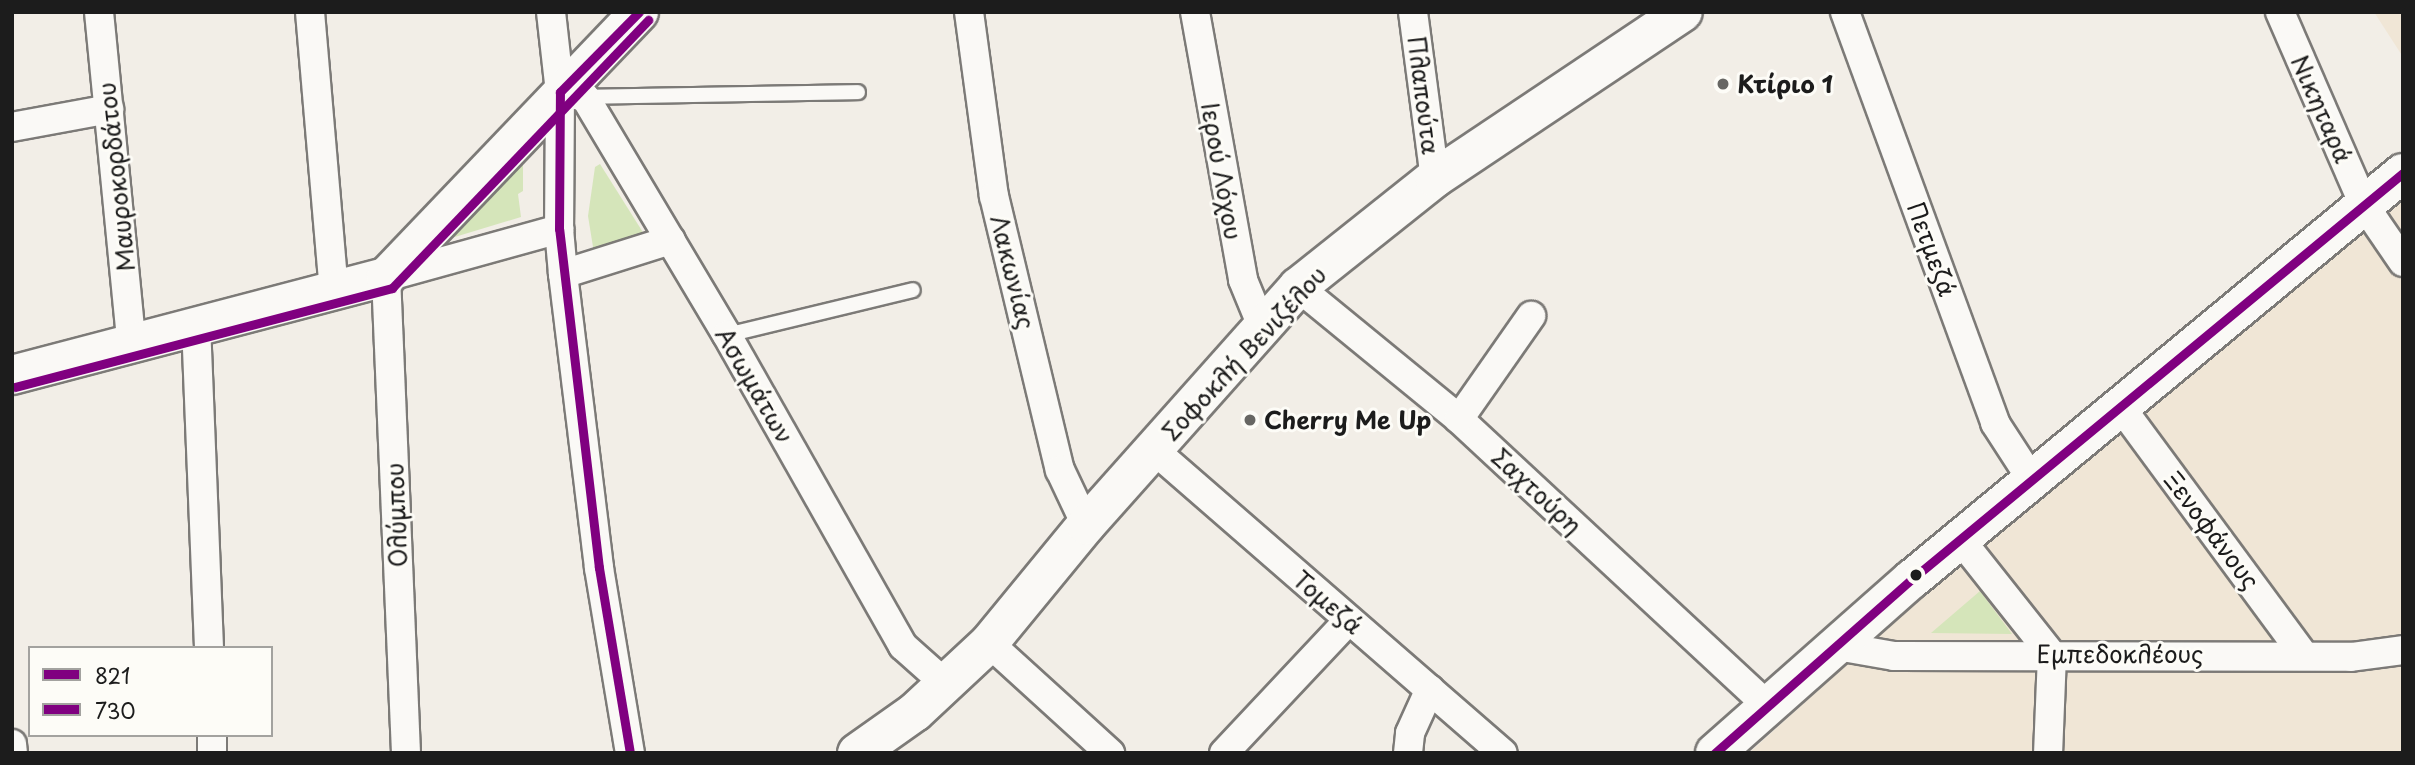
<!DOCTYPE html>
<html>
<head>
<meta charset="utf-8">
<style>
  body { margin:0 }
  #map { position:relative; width:2415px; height:765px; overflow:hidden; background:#f2eee7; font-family:"Playpen Sans",sans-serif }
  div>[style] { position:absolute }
  .built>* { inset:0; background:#f0e6d6 }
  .green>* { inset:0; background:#d5e5ba }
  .roads { filter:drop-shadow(2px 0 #7c7a77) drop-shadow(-2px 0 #7c7a77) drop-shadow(0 2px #7c7a77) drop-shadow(0 -2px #7c7a77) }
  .lane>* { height:14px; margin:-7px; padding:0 7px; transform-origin:7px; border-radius:7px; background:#faf9f6 }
  .street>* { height:28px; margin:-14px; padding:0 14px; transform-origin:14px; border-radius:14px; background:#faf9f6 }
  .secondary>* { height:38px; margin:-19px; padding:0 19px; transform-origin:19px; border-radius:19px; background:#faf9f6 }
  .bus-1>* { height:9px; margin:-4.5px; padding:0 4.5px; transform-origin:4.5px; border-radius:4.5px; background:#800080 }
  .bus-2>* { height:9px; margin:-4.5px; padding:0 4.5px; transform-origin:4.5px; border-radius:4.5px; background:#800080 }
  .dots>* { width:19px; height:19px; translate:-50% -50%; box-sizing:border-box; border:4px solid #fdfcf7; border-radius:50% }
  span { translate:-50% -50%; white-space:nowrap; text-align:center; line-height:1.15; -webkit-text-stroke:6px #fdfcf7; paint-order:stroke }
  .poi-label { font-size:24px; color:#1c1c1c; font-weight:700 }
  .left { translate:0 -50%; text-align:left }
  .street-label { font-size:24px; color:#1c1c1c }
  .frame { position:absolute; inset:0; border:14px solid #1c1c1c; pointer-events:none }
  .legend { position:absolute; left:28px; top:646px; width:245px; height:91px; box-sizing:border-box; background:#fdfcf7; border:2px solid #a3a29f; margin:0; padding:9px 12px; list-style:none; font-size:21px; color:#1c1c1c }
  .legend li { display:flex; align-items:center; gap:14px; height:35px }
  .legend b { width:35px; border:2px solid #a3a29f }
</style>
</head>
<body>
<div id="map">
  <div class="built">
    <i style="clip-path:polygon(2374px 12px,2403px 12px,2403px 57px)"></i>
    <i style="clip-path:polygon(2403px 198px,2403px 753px,1749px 753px,1911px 607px)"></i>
  </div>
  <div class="green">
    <i style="clip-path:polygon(523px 148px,523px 191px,518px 194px,521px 217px,435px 243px)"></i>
    <i style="clip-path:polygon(600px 164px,644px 234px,594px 253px,588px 216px,595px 167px)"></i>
    <i style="clip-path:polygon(1980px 591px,2012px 634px,1931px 633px)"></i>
  </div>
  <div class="roads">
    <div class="lane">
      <i style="left:585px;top:97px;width:273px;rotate:-1deg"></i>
      <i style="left:727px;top:335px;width:191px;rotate:-13.6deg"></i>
    </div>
    <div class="street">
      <i style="left:99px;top:12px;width:331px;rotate:84.4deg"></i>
      <i style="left:310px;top:12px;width:279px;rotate:85.1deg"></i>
      <i style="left:551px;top:12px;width:81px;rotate:83.6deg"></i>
      <i style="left:560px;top:92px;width:137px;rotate:90.4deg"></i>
      <i style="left:559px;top:229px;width:45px;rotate:84.9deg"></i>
      <i style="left:563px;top:274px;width:296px;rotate:83deg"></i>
      <i style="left:599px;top:568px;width:188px;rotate:80.5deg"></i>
      <i style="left:969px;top:12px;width:186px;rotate:82.3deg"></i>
      <i style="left:994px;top:196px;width:282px;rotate:76.5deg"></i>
      <i style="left:1060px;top:470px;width:61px;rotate:64.7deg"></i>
      <i style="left:1195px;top:12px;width:272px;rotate:79.8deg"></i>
      <i style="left:1243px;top:280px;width:50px;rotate:67.6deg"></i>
      <i style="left:1413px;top:12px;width:167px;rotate:82.5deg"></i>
      <i style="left:1845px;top:12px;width:438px;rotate:69.9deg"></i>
      <i style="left:1995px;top:423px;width:68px;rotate:57deg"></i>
      <i style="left:2280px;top:12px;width:210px;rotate:66.5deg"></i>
      <i style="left:2364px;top:205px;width:69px;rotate:55.6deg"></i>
      <i style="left:560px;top:92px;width:25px;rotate:11deg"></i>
      <i style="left:585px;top:97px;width:277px;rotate:59.2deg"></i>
      <i style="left:727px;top:335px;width:357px;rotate:60.5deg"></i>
      <i style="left:903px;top:646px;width:59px;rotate:41.6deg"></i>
      <i style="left:12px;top:127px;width:99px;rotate:-10.5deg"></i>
      <i style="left:563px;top:274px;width:113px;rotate:-17.5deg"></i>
      <i style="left:1298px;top:287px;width:208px;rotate:39.3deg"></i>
      <i style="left:1459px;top:419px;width:422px;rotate:42.9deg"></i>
      <i style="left:196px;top:324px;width:324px;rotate:87.7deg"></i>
      <i style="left:2120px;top:406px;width:308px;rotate:53.6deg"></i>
      <i style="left:1459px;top:419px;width:126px;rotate:-55deg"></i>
      <i style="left:1154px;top:450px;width:462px;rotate:41deg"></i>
      <i style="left:1960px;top:539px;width:148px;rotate:51.6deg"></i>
      <i style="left:2052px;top:655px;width:98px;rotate:92.3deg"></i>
      <i style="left:989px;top:643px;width:164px;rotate:42.3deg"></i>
      <i style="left:1837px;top:646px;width:58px;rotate:10deg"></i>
      <i style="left:1894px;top:656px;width:457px;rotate:0.1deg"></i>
      <i style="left:2351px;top:657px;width:52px;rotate:-7.7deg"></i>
      <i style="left:212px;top:735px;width:18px;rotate:90deg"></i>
      <i style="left:12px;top:744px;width:9px;rotate:84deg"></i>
      <i style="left:406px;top:753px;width:476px;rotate:-92.4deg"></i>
      <i style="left:386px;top:277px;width:180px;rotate:-15.5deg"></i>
      <i style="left:1224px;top:753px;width:181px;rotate:-46.8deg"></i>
      <i style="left:1408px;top:753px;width:20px;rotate:-84deg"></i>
      <i style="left:1410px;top:733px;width:48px;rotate:-65.6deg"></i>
    </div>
    <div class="secondary">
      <i style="left:12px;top:375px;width:387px;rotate:-14.7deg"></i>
      <i style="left:386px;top:277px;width:366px;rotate:-46.3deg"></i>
      <i style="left:857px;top:753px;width:71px;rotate:-35.3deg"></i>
      <i style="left:915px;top:712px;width:101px;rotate:-43deg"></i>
      <i style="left:989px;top:643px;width:153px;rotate:-50.6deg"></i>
      <i style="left:1086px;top:525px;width:319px;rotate:-48.3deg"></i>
      <i style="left:1298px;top:287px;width:175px;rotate:-38.5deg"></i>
      <i style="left:1435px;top:178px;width:298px;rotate:-33.8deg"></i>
      <i style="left:1715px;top:753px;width:263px;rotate:-41.5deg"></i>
      <i style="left:1912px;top:579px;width:637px;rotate:-39.59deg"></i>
    </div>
  </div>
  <div class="bus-1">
    <i style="left:630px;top:753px;width:188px;rotate:-99.5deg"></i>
    <i style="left:599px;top:568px;width:341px;rotate:-96.7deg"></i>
    <i style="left:559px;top:229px;width:137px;rotate:-89.6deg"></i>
    <i style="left:560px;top:92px;width:112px;rotate:-45.4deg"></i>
    <i style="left:1715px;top:753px;width:263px;rotate:-41.5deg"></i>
    <i style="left:1912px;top:579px;width:637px;rotate:-39.59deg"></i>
  </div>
  <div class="bus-2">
    <i style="left:15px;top:387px;width:390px;rotate:-14.7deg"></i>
    <i style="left:392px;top:288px;width:371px;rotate:-46.3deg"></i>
  </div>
  <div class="dots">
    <i style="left:1723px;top:84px;background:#676663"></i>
    <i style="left:1250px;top:420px;background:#676663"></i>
    <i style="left:1916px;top:575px;background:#1c1c1c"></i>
  </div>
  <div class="poi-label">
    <span class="left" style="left:1737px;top:84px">Κτίριο 1</span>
    <span class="left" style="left:1264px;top:420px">Cherry Me Up</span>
  </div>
  <div class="street-label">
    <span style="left:1424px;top:95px;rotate:83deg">Πλαπούτα</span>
    <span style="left:2322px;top:109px;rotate:66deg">Νικηταρά</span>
    <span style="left:1222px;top:171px;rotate:80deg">Ιερού Λόχου</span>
    <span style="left:116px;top:177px;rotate:-96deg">Μαυροκορδάτου</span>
    <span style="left:1932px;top:249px;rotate:70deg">Πετμεζά</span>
    <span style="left:1013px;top:272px;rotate:76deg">Λακωνίας</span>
    <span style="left:1244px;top:353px;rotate:-47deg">Σοφοκλή Βενιζέλου</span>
    <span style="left:755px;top:385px;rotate:60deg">Ασωμάτων</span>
    <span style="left:1537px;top:491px;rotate:43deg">Σαχτούρη</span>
    <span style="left:396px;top:515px;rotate:-92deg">Ολύμπου</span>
    <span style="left:2212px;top:530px;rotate:53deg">Ξενοφάνους</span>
    <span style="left:1328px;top:602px;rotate:41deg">Τομεζά</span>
    <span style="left:2120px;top:654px">Εμπεδοκλέους</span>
  </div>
  <div class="frame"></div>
  <ul class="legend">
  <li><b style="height:9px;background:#800080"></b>821</li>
  <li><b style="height:9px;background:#800080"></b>730</li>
  </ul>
</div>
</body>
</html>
